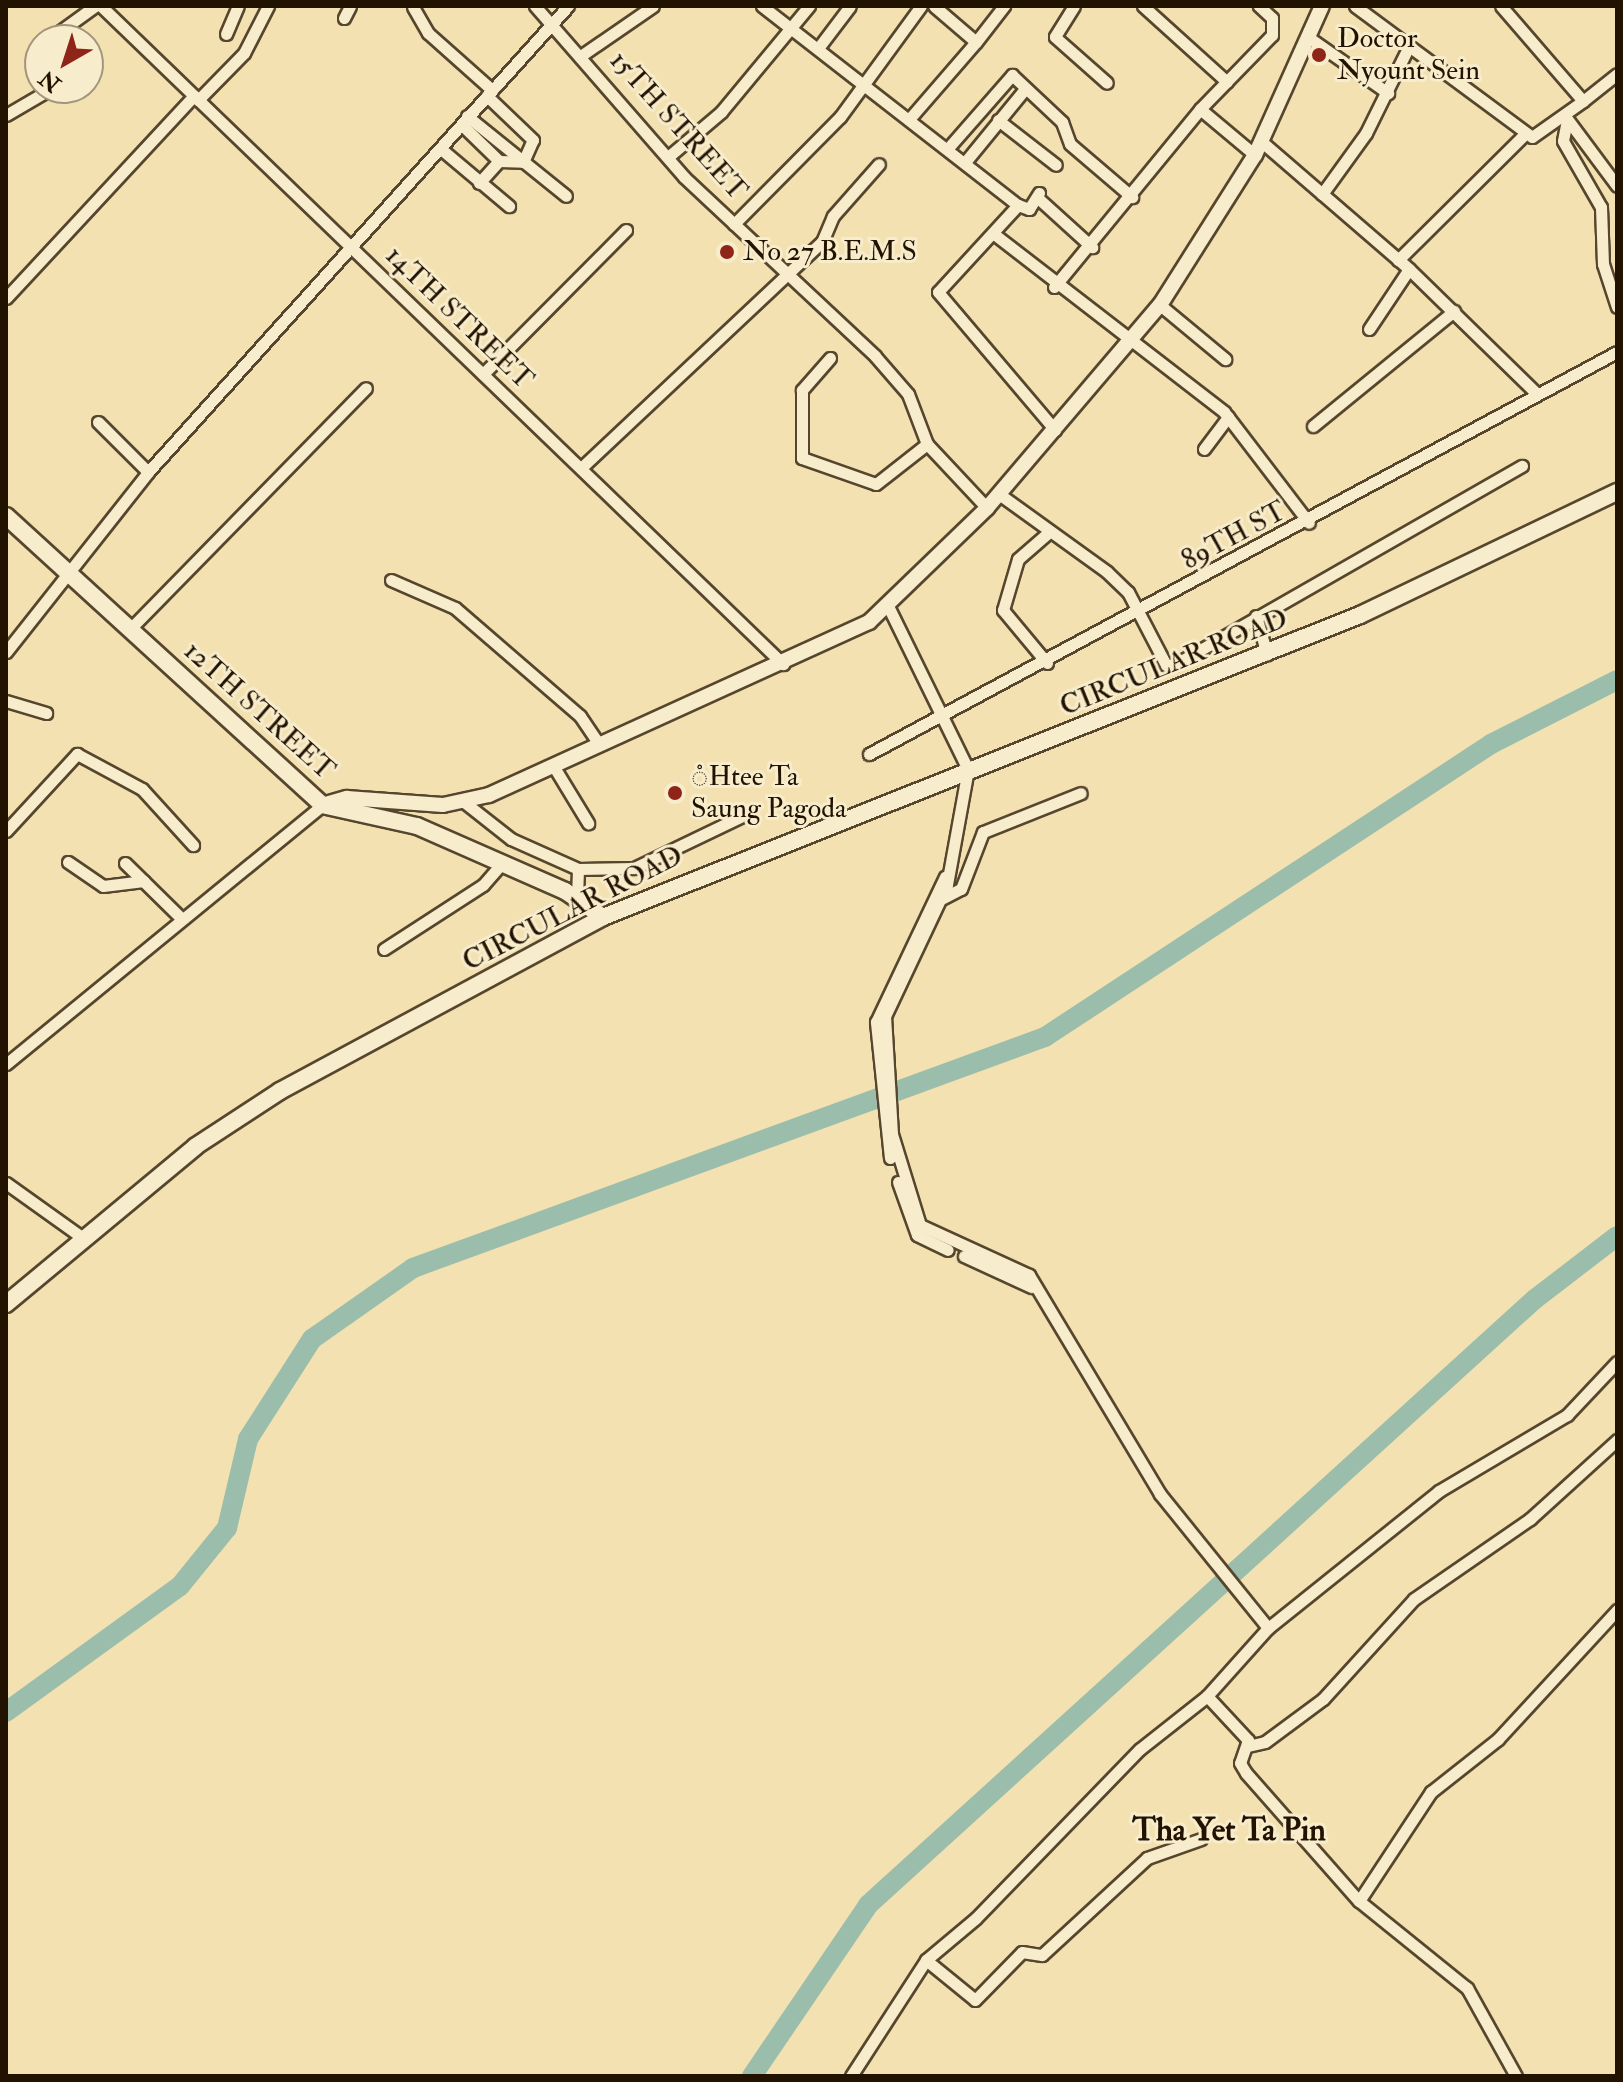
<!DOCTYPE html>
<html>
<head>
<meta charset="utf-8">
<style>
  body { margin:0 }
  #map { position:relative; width:1623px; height:2082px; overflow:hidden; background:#f3e1b1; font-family:"IM FELL Double Pica",serif }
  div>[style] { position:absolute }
  .river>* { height:20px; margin:-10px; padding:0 10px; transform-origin:10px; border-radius:10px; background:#9bbeac }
  .roads { filter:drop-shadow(2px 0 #56462d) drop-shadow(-2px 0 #56462d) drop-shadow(0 2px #56462d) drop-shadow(0 -2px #56462d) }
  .minor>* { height:11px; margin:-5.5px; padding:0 5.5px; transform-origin:5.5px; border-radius:5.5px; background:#f7eccc }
  .tertiary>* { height:14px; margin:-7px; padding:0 7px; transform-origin:7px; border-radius:7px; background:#f7eccc }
  .secondary>* { height:16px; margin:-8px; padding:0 8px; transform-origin:8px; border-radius:8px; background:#f7eccc }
  .dots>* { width:22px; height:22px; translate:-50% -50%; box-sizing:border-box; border:4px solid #f7eccc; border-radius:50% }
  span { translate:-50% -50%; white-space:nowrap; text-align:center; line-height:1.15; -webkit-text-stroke:6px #f7eccc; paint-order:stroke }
  .poi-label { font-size:28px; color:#221301 }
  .left { translate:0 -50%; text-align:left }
  .street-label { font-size:28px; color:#221301 }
  .quarter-label { font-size:32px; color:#221301; font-weight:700 }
  .frame { position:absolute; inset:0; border:8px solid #221301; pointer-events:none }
  .north { position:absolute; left:24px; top:24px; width:80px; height:80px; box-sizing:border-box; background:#f7eccc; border:2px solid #a2957b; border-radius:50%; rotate:219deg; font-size:22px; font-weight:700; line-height:32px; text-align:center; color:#221301 }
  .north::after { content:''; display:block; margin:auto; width:28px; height:36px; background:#8f2418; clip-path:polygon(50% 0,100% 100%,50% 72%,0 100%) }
</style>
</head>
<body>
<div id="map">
  <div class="river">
    <i style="left:6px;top:1712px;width:215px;rotate:-35.9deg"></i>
    <i style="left:180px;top:1586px;width:75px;rotate:-51deg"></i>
    <i style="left:227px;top:1528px;width:91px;rotate:-76.7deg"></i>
    <i style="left:248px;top:1439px;width:119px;rotate:-57.4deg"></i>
    <i style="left:312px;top:1339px;width:123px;rotate:-35.1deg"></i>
    <i style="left:413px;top:1268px;width:673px;rotate:-20.08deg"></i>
    <i style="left:1045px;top:1037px;width:534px;rotate:-33.3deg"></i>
    <i style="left:1491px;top:744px;width:141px;rotate:-26.9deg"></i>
    <i style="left:752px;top:2076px;width:207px;rotate:-55.8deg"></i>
    <i style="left:868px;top:1905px;width:901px;rotate:-42.26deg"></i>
    <i style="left:1535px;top:1299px;width:103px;rotate:-37.5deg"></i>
  </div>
  <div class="roads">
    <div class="minor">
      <i style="left:101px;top:6px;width:948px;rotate:43.97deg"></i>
      <i style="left:535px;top:6px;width:227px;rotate:48.9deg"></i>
      <i style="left:684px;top:177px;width:262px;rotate:43.1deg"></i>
      <i style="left:875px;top:356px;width:50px;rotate:49deg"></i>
      <i style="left:908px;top:394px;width:53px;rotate:69.2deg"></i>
      <i style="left:927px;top:444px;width:88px;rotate:46.8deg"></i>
      <i style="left:762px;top:6px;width:324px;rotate:37.9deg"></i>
      <i style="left:1018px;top:205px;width:12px;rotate:20deg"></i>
      <i style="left:1029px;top:209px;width:19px;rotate:-58deg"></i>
      <i style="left:1074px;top:6px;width:36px;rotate:122deg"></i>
      <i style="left:1055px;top:37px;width:69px;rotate:41.5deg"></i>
      <i style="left:1143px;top:6px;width:113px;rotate:42.1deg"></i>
      <i style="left:1355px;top:6px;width:220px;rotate:36.5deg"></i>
      <i style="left:1532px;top:137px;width:62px;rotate:-35.2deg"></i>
      <i style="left:1583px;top:101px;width:125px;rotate:-130.8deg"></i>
      <i style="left:413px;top:7px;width:30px;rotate:60deg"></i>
      <i style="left:428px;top:33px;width:86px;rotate:41.7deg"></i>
      <i style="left:344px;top:18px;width:13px;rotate:-63deg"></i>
      <i style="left:226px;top:34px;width:30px;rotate:-67deg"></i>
      <i style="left:1308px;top:37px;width:98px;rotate:35deg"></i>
      <i style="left:48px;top:40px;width:58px;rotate:-35.9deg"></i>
      <i style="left:976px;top:42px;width:46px;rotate:-52.1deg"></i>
      <i style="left:819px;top:47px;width:51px;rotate:-52.9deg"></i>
      <i style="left:582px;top:55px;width:86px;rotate:-34.6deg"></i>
      <i style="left:198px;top:100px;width:66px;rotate:-45.6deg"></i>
      <i style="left:244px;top:53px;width:53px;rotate:-62.9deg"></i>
      <i style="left:1583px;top:101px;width:43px;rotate:-38.5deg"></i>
      <i style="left:1200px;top:109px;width:72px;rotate:39.9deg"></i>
      <i style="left:6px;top:115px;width:53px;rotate:-30.4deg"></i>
      <i style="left:467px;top:116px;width:127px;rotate:38.9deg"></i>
      <i style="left:1565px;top:116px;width:87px;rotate:53.4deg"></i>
      <i style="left:911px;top:117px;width:99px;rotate:-49.1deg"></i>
      <i style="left:976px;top:42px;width:55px;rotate:-139.4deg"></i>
      <i style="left:998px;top:120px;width:73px;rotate:37.8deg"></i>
      <i style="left:1567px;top:120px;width:21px;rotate:101deg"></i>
      <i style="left:1563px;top:141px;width:76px;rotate:60.1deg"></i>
      <i style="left:1601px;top:207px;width:57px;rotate:88deg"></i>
      <i style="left:1603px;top:264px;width:45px;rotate:72deg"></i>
      <i style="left:462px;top:125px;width:52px;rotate:44.2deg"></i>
      <i style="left:499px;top:161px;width:24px;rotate:2deg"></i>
      <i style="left:523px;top:162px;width:24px;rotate:-66deg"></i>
      <i style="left:533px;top:140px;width:64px;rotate:-136.3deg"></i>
      <i style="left:1262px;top:142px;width:194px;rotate:40.8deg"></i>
      <i style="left:1409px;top:269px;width:179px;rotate:44.3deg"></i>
      <i style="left:949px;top:147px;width:96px;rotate:-48.8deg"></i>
      <i style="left:1012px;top:75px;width:69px;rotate:43.2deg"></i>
      <i style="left:1062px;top:122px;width:23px;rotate:70deg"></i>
      <i style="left:1070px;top:144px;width:82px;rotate:40.5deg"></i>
      <i style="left:441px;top:149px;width:89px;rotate:40deg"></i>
      <i style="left:668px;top:157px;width:70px;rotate:-40.3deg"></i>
      <i style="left:721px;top:112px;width:138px;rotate:-50.3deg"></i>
      <i style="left:966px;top:161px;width:93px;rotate:-50.7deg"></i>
      <i style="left:479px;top:183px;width:30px;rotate:-48deg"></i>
      <i style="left:1322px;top:194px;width:75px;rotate:-54.2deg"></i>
      <i style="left:1366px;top:133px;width:95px;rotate:-63.7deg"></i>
      <i style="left:1039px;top:199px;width:72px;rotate:42.2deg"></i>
      <i style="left:1018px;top:205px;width:118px;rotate:132.6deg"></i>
      <i style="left:938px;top:292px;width:181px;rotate:49.7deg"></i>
      <i style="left:734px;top:224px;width:151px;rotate:-45.3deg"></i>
      <i style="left:840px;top:117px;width:137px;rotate:-53.9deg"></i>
      <i style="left:994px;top:234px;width:291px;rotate:37.7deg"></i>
      <i style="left:1224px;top:412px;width:6px;rotate:51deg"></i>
      <i style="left:1228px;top:417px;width:40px;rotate:127deg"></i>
      <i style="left:1398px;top:260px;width:176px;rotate:-44.8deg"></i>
      <i style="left:1054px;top:287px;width:230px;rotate:-50.6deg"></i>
      <i style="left:1200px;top:109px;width:103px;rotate:-45.8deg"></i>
      <i style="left:1272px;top:35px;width:17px;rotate:-90deg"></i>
      <i style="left:1272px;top:18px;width:18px;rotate:-137deg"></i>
      <i style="left:6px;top:298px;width:276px;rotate:-47.1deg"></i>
      <i style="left:1160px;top:305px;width:85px;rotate:39.7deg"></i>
      <i style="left:1369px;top:329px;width:72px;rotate:-56.3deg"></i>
      <i style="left:830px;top:358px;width:43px;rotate:131.2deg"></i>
      <i style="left:802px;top:390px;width:68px;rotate:90deg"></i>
      <i style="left:802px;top:458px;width:78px;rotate:19.4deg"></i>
      <i style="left:876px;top:484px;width:65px;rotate:-38.1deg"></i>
      <i style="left:483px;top:374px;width:203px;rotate:-45.2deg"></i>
      <i style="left:1228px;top:417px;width:133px;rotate:52.6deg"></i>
      <i style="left:98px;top:422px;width:71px;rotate:45deg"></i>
      <i style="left:1313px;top:426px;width:182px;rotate:-39.2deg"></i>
      <i style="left:581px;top:468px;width:330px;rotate:-43.2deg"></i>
      <i style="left:822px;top:242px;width:28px;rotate:-67deg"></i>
      <i style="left:833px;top:216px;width:69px;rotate:-48.5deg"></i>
      <i style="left:999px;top:494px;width:133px;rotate:35.8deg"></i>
      <i style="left:1107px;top:572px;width:29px;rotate:44deg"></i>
      <i style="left:1128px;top:592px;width:82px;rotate:62.5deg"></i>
      <i style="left:1166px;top:665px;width:8px"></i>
      <i style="left:1174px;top:665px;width:401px;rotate:-29.8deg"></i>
      <i style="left:391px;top:580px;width:70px;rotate:23.6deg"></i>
      <i style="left:455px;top:608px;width:165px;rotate:40.8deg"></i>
      <i style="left:580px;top:716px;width:32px;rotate:56deg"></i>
      <i style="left:887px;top:604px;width:184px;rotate:63.9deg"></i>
      <i style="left:968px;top:769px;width:118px;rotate:100.3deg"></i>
      <i style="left:947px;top:885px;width:145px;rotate:115.3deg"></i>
      <i style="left:885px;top:1016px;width:118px;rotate:86.6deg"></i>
      <i style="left:892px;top:1134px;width:95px;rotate:72.9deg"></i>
      <i style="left:920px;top:1225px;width:120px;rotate:24.6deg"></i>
      <i style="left:1029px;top:1275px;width:255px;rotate:59.1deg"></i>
      <i style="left:1160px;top:1494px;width:172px;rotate:51.1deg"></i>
      <i style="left:1256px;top:616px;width:40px;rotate:74deg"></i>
      <i style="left:130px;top:629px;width:337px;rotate:-45.6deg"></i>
      <i style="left:6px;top:652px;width:229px;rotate:-51.7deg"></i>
      <i style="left:148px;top:472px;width:627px;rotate:-47.97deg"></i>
      <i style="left:1047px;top:663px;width:69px;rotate:-129.7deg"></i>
      <i style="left:1003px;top:610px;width:53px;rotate:-73.6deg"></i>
      <i style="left:1018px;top:559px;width:40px;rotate:-41deg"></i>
      <i style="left:6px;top:701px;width:42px;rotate:16.7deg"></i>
      <i style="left:869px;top:754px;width:849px;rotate:-28.26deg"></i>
      <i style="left:554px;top:767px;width:66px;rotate:58.7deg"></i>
      <i style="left:464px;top:802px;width:60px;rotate:38.2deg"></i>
      <i style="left:511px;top:839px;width:73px;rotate:24.1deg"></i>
      <i style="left:578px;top:869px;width:30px;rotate:92deg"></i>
      <i style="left:6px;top:831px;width:105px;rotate:-47.3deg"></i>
      <i style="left:77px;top:754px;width:74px;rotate:28.3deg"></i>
      <i style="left:142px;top:789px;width:76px;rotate:47.7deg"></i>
      <i style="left:68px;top:862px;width:42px;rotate:34.4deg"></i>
      <i style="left:103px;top:886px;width:41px;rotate:-7deg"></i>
      <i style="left:125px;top:863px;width:77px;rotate:44.5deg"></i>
      <i style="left:578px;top:869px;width:56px;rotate:-1deg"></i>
      <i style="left:634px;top:868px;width:118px;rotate:-25.7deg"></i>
      <i style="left:943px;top:898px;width:20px;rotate:-27deg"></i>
      <i style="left:961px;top:889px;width:61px;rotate:-68.9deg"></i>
      <i style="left:983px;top:832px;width:105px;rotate:-21.7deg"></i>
      <i style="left:384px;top:949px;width:118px;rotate:-32.9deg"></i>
      <i style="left:483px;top:885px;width:30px;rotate:-49deg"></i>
      <i style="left:6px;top:1064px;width:409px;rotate:-39.3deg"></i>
      <i style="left:890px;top:1158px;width:137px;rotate:-95.9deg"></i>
      <i style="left:876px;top:1022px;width:161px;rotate:-64.6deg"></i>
      <i style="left:898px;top:1182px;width:56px;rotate:70.3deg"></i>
      <i style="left:917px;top:1235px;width:34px;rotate:26deg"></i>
      <i style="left:6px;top:1183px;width:95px;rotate:35.5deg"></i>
      <i style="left:964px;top:1256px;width:74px;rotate:24.8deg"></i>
      <i style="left:1207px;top:1696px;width:60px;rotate:47deg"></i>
      <i style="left:1248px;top:1740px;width:24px;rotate:109deg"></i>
      <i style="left:1240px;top:1763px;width:12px;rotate:59deg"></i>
      <i style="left:1246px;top:1773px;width:171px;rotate:48.6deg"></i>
      <i style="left:1359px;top:1901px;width:131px;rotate:-56.6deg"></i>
      <i style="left:1431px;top:1792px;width:85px;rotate:-38.3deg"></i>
      <i style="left:1498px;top:1739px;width:176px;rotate:-47.3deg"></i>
      <i style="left:1248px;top:1746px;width:17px;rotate:-13deg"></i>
      <i style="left:1265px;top:1742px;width:72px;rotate:-36.6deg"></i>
      <i style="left:1323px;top:1699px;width:135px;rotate:-47.7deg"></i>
      <i style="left:1414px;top:1599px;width:141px;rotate:-34.6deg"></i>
      <i style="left:1530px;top:1519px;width:118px;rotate:-42.2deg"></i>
      <i style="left:1359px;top:1901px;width:139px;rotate:38.9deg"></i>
      <i style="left:1467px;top:1988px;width:101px;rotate:60.9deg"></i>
      <i style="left:926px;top:1960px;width:63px;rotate:39.2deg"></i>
      <i style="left:975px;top:2000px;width:67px;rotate:-45.6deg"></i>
      <i style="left:1022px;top:1952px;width:20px;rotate:9deg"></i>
      <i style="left:1042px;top:1955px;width:143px;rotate:-42.7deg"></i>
      <i style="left:1147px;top:1858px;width:57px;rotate:-19.4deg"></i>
      <i style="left:851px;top:2076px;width:138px;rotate:-57.1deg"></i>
      <i style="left:926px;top:1960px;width:65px;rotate:-40deg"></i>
      <i style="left:976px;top:1918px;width:235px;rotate:-45.9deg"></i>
      <i style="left:1140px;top:1749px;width:85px;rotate:-38.3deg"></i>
      <i style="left:1207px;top:1696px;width:91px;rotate:-48.1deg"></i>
      <i style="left:1268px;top:1628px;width:219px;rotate:-38.7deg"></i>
      <i style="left:1439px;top:1491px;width:149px;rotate:-30.7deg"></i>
      <i style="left:1567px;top:1415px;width:73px;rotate:-46.7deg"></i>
    </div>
    <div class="tertiary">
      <i style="left:322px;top:805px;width:26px;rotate:-16deg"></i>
      <i style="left:347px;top:798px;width:96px;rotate:4.2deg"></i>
      <i style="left:443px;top:805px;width:47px;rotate:-12.3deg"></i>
      <i style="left:489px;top:795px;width:418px;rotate:-24.5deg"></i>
      <i style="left:869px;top:622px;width:164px;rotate:-44deg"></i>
      <i style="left:987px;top:508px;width:267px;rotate:-49.6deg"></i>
      <i style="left:1160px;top:305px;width:178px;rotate:-57.7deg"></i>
      <i style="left:1255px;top:155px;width:163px;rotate:-65.8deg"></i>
    </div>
    <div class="secondary">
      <i style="left:6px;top:516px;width:428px;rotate:42.4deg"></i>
      <i style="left:322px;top:805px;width:97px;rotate:12.5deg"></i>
      <i style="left:417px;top:826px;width:162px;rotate:23.7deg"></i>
      <i style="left:565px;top:891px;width:46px;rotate:34.4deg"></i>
      <i style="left:6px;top:1304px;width:247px;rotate:-39.7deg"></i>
      <i style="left:196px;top:1146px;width:100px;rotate:-33.2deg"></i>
      <i style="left:280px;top:1091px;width:367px;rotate:-28.3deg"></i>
      <i style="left:603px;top:917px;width:815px;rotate:-21.75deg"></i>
      <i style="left:1360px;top:615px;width:285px;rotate:-25.6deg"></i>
    </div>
  </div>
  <div class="dots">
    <i style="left:1319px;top:55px;background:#8f2418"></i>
    <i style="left:727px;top:252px;background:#8f2418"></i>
    <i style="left:675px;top:793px;background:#8f2418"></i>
  </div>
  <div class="poi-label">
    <span class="left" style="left:1337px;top:55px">Doctor<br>Nyount Sein</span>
    <span class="left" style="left:743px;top:252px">No 27 B.E.M.S</span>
    <span class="left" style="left:691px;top:793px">ံHtee Ta<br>Saung Pagoda</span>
  </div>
  <div class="street-label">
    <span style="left:678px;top:126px;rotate:48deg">15TH STREET</span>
    <span style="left:459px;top:318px;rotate:44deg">14TH STREET</span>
    <span style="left:1234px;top:536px;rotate:-28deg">89TH ST</span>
    <span style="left:1174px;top:663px;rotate:-22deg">CIRCULAR ROAD</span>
    <span style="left:259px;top:711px;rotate:42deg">12TH STREET</span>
    <span style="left:573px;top:909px;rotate:-27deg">CIRCULAR ROAD</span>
  </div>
  <div class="quarter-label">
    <span style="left:1229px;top:1830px">Tha Yet Ta Pin</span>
  </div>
  <div class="frame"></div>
  <div class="north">N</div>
</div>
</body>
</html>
